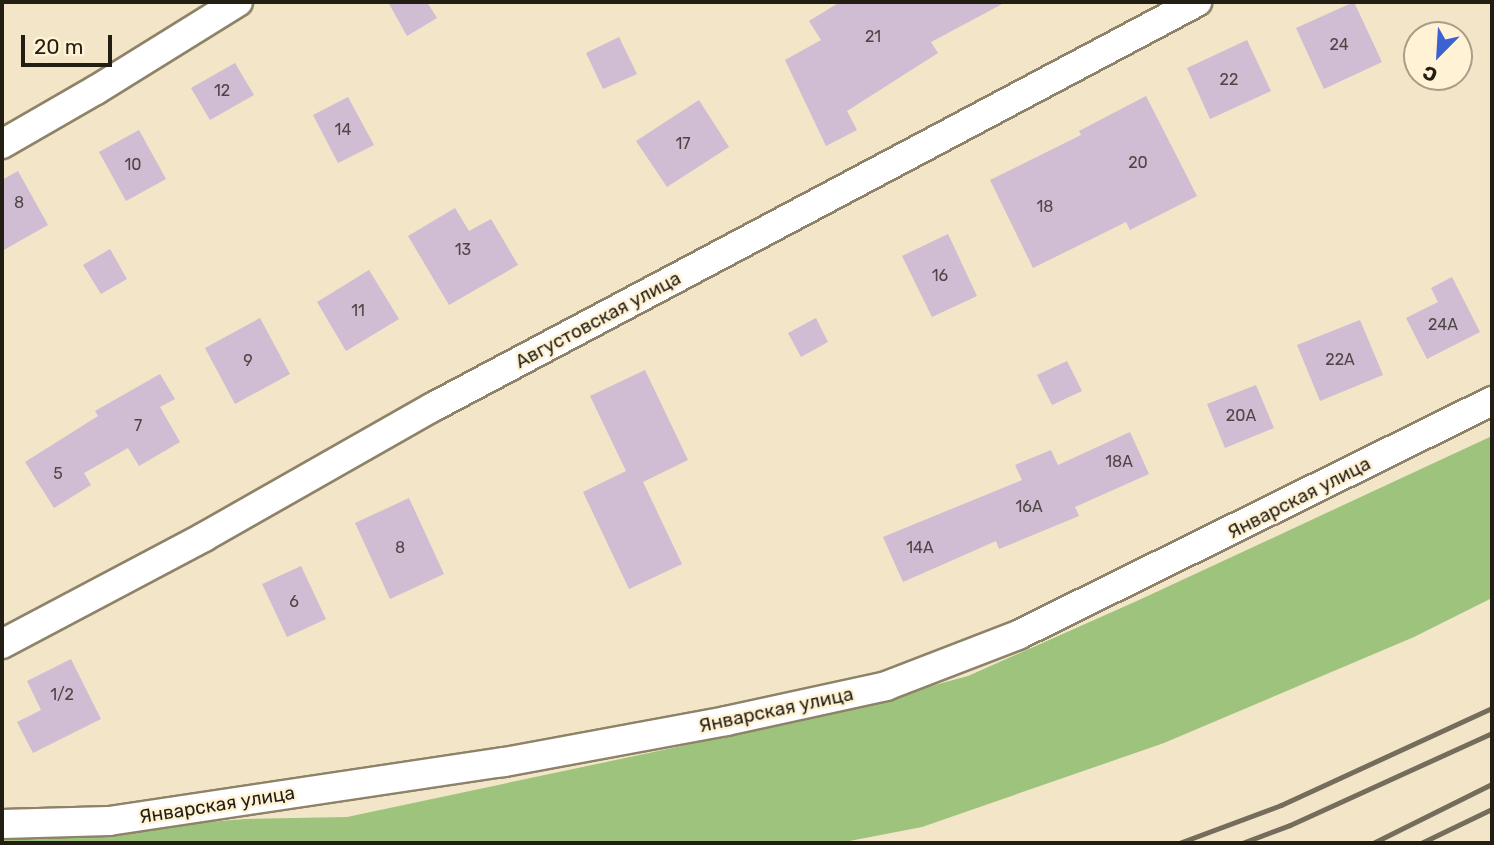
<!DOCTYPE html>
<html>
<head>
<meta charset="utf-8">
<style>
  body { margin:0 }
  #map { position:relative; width:1494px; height:845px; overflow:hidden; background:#f2e5c8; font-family:Rubik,sans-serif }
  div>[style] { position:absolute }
  .green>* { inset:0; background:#9ec37c }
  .building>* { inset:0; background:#d0bcd3 }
  .roads { filter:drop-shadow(2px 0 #8e8269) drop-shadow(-2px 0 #8e8269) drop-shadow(0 2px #8e8269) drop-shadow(0 -2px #8e8269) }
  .minor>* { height:28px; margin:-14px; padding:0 14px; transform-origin:14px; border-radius:14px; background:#fff }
  .rail>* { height:5px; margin:-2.5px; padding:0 2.5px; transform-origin:2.5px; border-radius:2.5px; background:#756d5b }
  span { translate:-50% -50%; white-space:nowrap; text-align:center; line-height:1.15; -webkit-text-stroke:5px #fff2d5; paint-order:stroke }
  .number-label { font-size:16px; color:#4e4644 }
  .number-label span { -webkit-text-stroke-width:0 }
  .street-label { font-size:19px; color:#231e14 }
  .frame { position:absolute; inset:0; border:4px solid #231e14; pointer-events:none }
  .north { position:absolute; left:1403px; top:21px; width:70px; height:70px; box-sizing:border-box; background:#fff2d5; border:2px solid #a79d88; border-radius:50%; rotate:204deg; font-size:19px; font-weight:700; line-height:28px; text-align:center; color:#231e14 }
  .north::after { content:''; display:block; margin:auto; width:24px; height:32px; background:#3b61d2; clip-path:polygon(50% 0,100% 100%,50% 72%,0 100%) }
  .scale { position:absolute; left:21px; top:35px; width:91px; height:32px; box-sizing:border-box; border:4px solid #231e14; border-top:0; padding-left:9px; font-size:21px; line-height:24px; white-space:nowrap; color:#231e14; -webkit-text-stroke:5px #fff2d5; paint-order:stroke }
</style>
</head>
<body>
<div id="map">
  <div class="green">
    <i style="clip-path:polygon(1492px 436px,1492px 598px,1414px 637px,1164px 743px,922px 827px,839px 843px,2px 843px,2px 839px,245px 819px,347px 817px,809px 719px,968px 676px,1139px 600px)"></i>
  </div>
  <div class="building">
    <i style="clip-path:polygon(388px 2px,427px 2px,437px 18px,407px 36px)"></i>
    <i style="clip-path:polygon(840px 2px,1006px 2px,931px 42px,938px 53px,847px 111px,857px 130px,826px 146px,785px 60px,821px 40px,809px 21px)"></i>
    <i style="clip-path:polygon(1354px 2px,1382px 62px,1324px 89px,1296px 28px)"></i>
    <i style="clip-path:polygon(619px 37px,637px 74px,603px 89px,586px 53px)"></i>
    <i style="clip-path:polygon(1247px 40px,1271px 91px,1210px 119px,1187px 68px)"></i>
    <i style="clip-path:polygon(235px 63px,254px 95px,210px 120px,191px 88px)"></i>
    <i style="clip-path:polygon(1146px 96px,1197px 196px,1130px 230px,1126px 222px,1033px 268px,990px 180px,1081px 135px,1079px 131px)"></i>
    <i style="clip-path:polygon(348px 97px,374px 145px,338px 163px,313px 115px)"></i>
    <i style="clip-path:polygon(699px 100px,729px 147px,667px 187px,636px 141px)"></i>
    <i style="clip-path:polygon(139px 130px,166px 179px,126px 201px,99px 152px)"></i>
    <i style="clip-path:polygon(18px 171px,48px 225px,2px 251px,2px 180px)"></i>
    <i style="clip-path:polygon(455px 208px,469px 231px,491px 219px,518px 265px,449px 305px,408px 236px)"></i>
    <i style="clip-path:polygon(948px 234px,977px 296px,932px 317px,902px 256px)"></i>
    <i style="clip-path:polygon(110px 249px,127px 279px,101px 294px,83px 265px)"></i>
    <i style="clip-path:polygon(369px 270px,399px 319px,346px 351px,317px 302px)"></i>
    <i style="clip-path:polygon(1452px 277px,1480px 332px,1427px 359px,1406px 318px,1438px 302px,1431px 288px)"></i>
    <i style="clip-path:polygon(260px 318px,290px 374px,235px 404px,205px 348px)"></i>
    <i style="clip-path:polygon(816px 318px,828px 342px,801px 357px,788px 333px)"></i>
    <i style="clip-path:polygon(1360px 320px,1383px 375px,1320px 401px,1297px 345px)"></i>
    <i style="clip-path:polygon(1067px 361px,1082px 391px,1052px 405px,1037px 375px)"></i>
    <i style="clip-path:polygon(645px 370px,688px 460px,643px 482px,682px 564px,629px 589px,583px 492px,626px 471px,590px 396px)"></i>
    <i style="clip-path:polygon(160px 374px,175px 399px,160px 407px,180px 442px,139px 466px,128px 448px,84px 473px,91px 485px,54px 508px,25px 462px,98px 416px,95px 411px)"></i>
    <i style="clip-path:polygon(1256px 385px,1274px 428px,1225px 448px,1207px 404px)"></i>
    <i style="clip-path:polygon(1130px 432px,1149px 474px,1075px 507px,1079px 516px,999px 549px,996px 541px,903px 582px,883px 537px,1022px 480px,1015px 465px,1051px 450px,1058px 465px)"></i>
    <i style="clip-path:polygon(409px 498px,444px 574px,390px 599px,355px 523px)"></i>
    <i style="clip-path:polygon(301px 566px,326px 619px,287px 637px,262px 584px)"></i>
    <i style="clip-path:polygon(71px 659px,101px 719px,33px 753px,17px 722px,41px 710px,27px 681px)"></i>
  </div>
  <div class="roads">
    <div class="minor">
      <i style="left:2px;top:144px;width:108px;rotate:-29.9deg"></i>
      <i style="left:96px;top:90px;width:167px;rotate:-31.8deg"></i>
      <i style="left:2px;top:644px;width:229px;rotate:-27.9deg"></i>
      <i style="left:204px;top:537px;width:263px;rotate:-29.6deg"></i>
      <i style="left:433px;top:407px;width:865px;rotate:-27.93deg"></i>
      <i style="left:2px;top:824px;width:107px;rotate:-1.6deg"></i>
      <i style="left:109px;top:821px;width:400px;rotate:-8.5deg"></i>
      <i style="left:505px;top:762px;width:225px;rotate:-10.5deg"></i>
      <i style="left:726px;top:721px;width:164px;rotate:-12.3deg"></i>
      <i style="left:886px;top:686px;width:142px;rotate:-21.1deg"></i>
      <i style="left:1018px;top:635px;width:529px;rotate:-26.27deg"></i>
    </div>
  </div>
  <div class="rail">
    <i style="left:1179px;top:843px;width:109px;rotate:-20.4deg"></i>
    <i style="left:1281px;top:805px;width:232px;rotate:-24.7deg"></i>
    <i style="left:1242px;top:843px;width:51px;rotate:-20.6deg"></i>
    <i style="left:1290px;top:825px;width:222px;rotate:-24.5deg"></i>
    <i style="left:1373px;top:843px;width:133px;rotate:-26.4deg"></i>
    <i style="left:1421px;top:843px;width:79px;rotate:-25.6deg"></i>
  </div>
  <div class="number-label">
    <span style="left:873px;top:37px">21</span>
    <span style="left:1339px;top:45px">24</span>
    <span style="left:1229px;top:80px">22</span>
    <span style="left:222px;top:91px">12</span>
    <span style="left:343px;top:130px">14</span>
    <span style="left:683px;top:144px">17</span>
    <span style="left:1138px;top:163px">20</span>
    <span style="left:133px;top:165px">10</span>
    <span style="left:19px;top:203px">8</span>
    <span style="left:1045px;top:207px">18</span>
    <span style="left:463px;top:250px">13</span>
    <span style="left:940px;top:276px">16</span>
    <span style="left:358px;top:311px">11</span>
    <span style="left:1443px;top:325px">24А</span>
    <span style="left:1340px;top:360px">22А</span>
    <span style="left:248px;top:361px">9</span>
    <span style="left:1241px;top:416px">20А</span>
    <span style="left:138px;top:426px">7</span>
    <span style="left:1119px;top:462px">18А</span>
    <span style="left:58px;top:474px">5</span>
    <span style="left:1029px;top:507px">16А</span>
    <span style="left:400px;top:548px">8</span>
    <span style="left:920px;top:548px">14А</span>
    <span style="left:294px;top:602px">6</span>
    <span style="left:62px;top:695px">1/2</span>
  </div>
  <div class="street-label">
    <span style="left:598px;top:320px;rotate:-28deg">Августовская улица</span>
    <span style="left:1299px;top:498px;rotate:-27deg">Январская улица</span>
    <span style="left:776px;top:710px;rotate:-12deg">Январская улица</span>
    <span style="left:217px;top:805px;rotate:-9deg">Январская улица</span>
  </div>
  <div class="frame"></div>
  <div class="north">С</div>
  <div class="scale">20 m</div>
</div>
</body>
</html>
